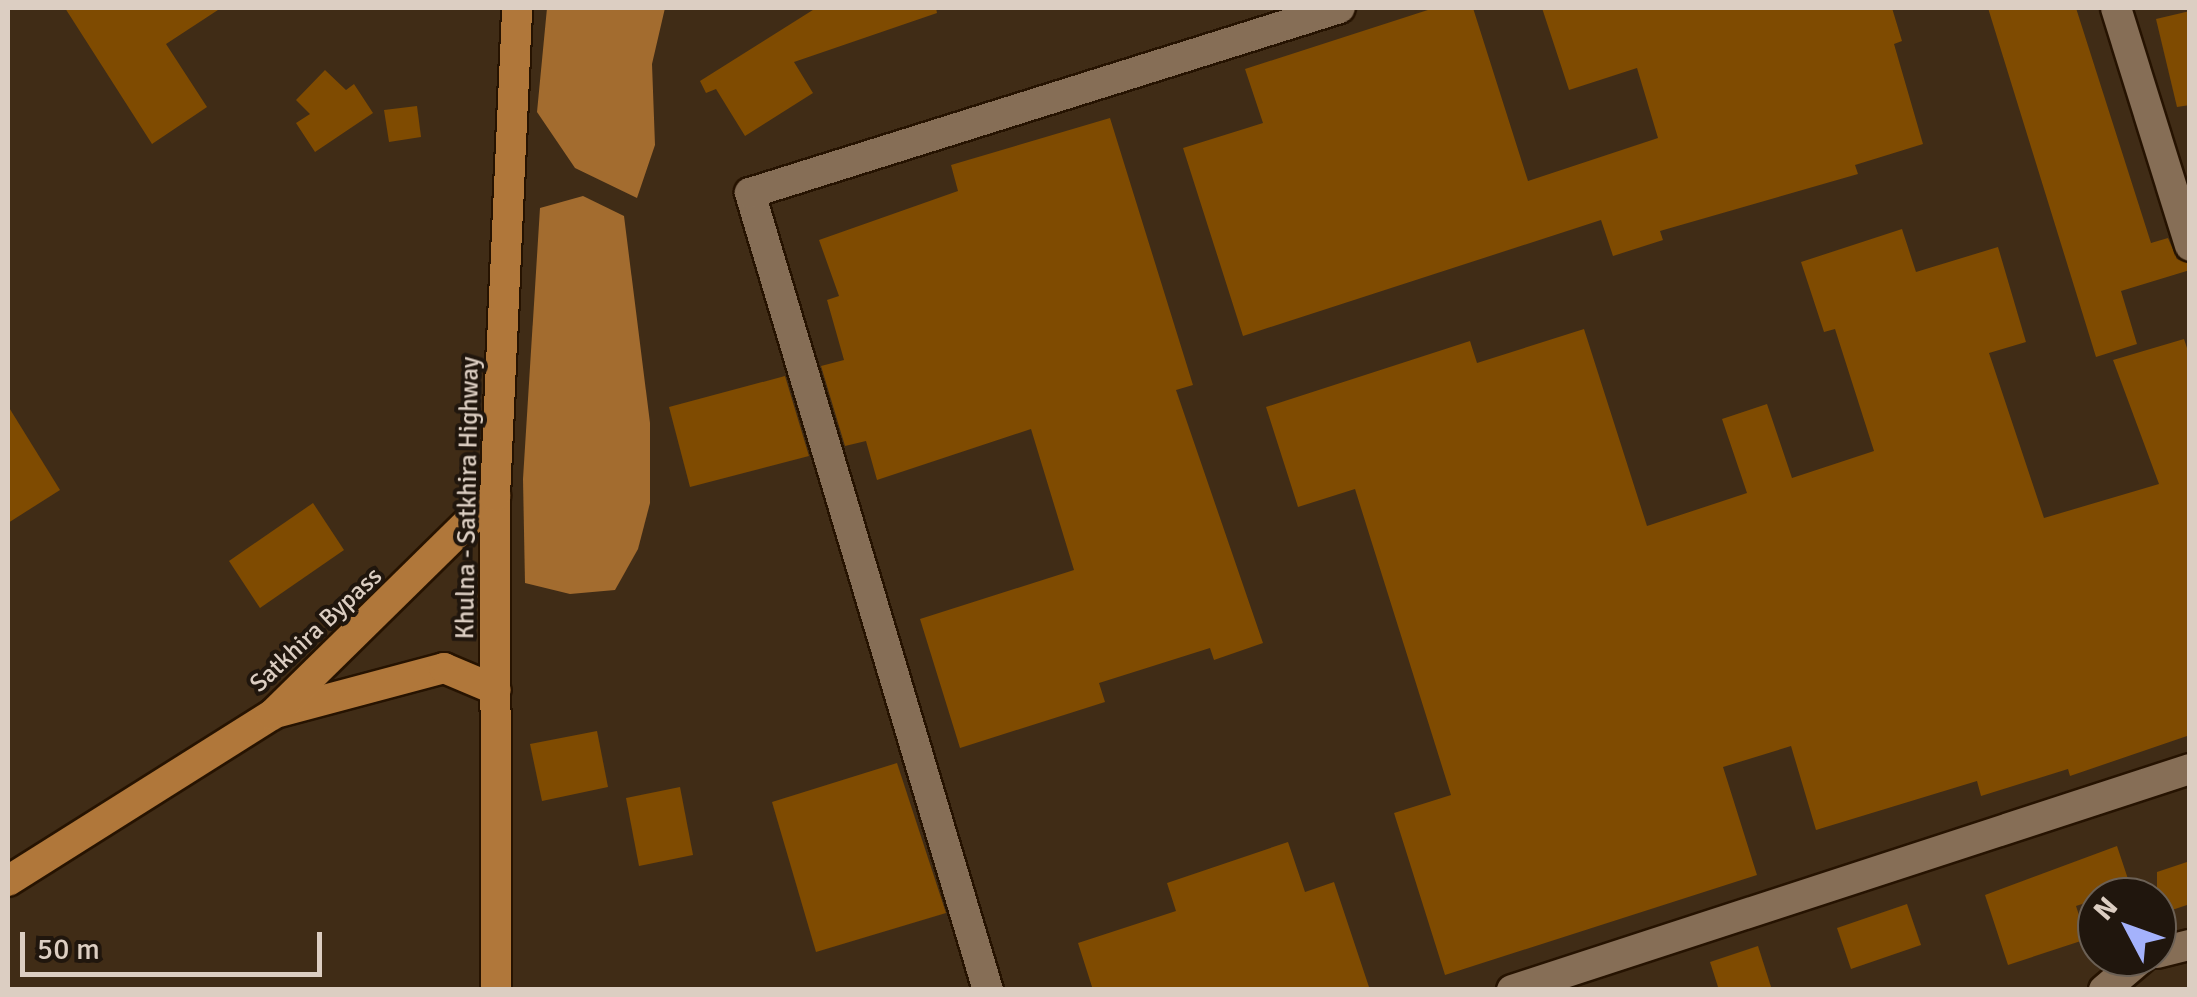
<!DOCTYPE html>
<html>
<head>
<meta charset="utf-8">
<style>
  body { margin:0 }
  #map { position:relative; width:2197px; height:997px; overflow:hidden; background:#402c16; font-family:Signika,sans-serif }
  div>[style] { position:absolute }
  .water>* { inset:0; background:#a36c2f }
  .building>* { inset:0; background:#7f4b01 }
  .roads { filter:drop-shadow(2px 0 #261301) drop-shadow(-2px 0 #261301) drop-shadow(0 2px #261301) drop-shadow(0 -2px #261301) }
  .street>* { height:30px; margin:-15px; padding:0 15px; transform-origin:15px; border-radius:15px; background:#866e56 }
  .highway>* { height:30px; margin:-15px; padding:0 15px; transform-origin:15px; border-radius:15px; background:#b0773a }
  span { translate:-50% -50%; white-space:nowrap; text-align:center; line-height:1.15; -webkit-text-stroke:8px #20160d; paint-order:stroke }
  .street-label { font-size:25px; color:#dccec2 }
  .frame { position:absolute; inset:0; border:10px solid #dccec2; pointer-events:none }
  .north { position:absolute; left:2077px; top:877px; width:100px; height:100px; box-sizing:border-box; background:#20160d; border:2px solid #6b6055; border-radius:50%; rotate:311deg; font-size:28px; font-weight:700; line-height:40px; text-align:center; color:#dccec2 }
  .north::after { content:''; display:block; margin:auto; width:35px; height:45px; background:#a4b2fc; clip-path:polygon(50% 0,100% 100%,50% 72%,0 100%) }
  .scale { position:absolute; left:20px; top:932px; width:302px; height:45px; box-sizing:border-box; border:5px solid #dccec2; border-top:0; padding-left:12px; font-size:30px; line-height:35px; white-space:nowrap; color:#dccec2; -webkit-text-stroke:8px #20160d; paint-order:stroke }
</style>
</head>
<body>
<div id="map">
  <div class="water">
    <i style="clip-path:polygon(547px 8px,665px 8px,652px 64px,655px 145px,637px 198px,575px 168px,537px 112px)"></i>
    <i style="clip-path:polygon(583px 196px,624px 216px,650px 423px,650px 503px,638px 549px,615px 590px,570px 594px,525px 583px,523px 479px,540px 208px)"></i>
  </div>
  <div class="building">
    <i style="clip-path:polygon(65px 8px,221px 8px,166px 44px,207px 107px,152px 144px)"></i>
    <i style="clip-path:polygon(816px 8px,936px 8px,937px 13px,794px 62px,813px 93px,745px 136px,716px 89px,706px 93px,700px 81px)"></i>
    <i style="clip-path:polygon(1434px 8px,1473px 8px,1528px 181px,1658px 138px,1637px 68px,1569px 90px,1542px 8px,1892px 8px,1902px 41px,1894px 44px,1923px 144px,1855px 165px,1858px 174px,1660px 231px,1663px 240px,1613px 256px,1601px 220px,1243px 336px,1183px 148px,1263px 123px,1245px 69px)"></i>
    <i style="clip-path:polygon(1988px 8px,2076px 8px,2151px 243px,2168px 238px,2177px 259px,2190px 264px,2190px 270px,2121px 291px,2137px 344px,2096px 357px)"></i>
    <i style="clip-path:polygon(2190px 11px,2190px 105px,2177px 107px,2156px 19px)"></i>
    <i style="clip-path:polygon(325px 70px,346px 90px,354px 84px,373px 113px,315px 152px,296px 123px,310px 114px,296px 100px)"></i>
    <i style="clip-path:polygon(417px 106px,421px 137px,389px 142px,384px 110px)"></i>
    <i style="clip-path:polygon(1110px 118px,1193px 385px,1176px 390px,1263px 643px,1214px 660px,1210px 648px,1099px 683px,1105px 702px,960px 748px,920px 619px,1074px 570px,1031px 429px,877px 480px,866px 441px,845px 446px,821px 366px,844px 360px,827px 300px,839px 296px,819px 240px,958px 191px,951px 165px)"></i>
    <i style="clip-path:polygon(1902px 229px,1916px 272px,1998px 247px,2026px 342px,1989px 353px,2044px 518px,2159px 484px,2113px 360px,2184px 339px,2190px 357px,2190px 735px,2070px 776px,2068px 769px,1981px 796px,1977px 781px,1816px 830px,1791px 746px,1723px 767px,1757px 875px,1445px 975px,1394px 813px,1451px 795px,1355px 489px,1298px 507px,1266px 407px,1470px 341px,1477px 363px,1584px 329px,1647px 526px,1747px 493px,1722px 419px,1767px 404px,1792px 478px,1874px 451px,1835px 329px,1824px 332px,1801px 262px)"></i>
    <i style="clip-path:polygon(785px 376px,809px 456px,690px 487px,669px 407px)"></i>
    <i style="clip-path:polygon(8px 406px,60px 490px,8px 523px)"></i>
    <i style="clip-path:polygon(313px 503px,344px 550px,260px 608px,229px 561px)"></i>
    <i style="clip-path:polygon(597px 731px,608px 787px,542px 801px,530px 744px)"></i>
    <i style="clip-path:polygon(897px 763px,946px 913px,816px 952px,772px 802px)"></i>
    <i style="clip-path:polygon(680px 787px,693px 855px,639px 866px,626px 798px)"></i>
    <i style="clip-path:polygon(1288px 842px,1305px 892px,1334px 882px,1370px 990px,1093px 990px,1078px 943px,1176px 911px,1167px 883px)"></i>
    <i style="clip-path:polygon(2117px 846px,2131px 888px,2076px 906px,2087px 939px,2008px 965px,1985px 895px)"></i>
    <i style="clip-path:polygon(2190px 861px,2190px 904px,2157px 915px,2157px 872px)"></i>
    <i style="clip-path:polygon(1907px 904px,1921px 945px,1851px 969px,1837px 928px)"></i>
    <i style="clip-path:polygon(1758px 946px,1772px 990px,1719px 990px,1710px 962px)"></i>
  </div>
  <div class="roads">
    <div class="street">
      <i style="left:2116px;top:8px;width:249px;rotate:72.7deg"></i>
      <i style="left:2157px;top:953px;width:34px;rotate:-14deg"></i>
      <i style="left:988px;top:990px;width:832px;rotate:-106.63deg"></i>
      <i style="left:750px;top:193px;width:618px;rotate:-17.41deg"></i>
      <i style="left:1512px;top:990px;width:713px;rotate:-18.05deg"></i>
      <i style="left:2104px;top:990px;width:51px;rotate:-40.2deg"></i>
    </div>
    <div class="highway">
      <i style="left:279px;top:712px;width:171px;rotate:-14.9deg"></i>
      <i style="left:444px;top:668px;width:56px;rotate:22.9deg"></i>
      <i style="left:8px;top:881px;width:312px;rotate:-32.2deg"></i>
      <i style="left:272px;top:715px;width:313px;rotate:-44.5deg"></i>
      <i style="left:496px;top:990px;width:494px;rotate:-90.1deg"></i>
      <i style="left:495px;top:496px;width:488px;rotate:-87.4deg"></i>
    </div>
  </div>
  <div class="street-label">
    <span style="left:468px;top:498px;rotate:-89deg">Khulna - Satkhira Highway</span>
    <span style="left:316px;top:630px;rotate:-43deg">Satkhira Bypass</span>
  </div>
  <div class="frame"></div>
  <div class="north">N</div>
  <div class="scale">50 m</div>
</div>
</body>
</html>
